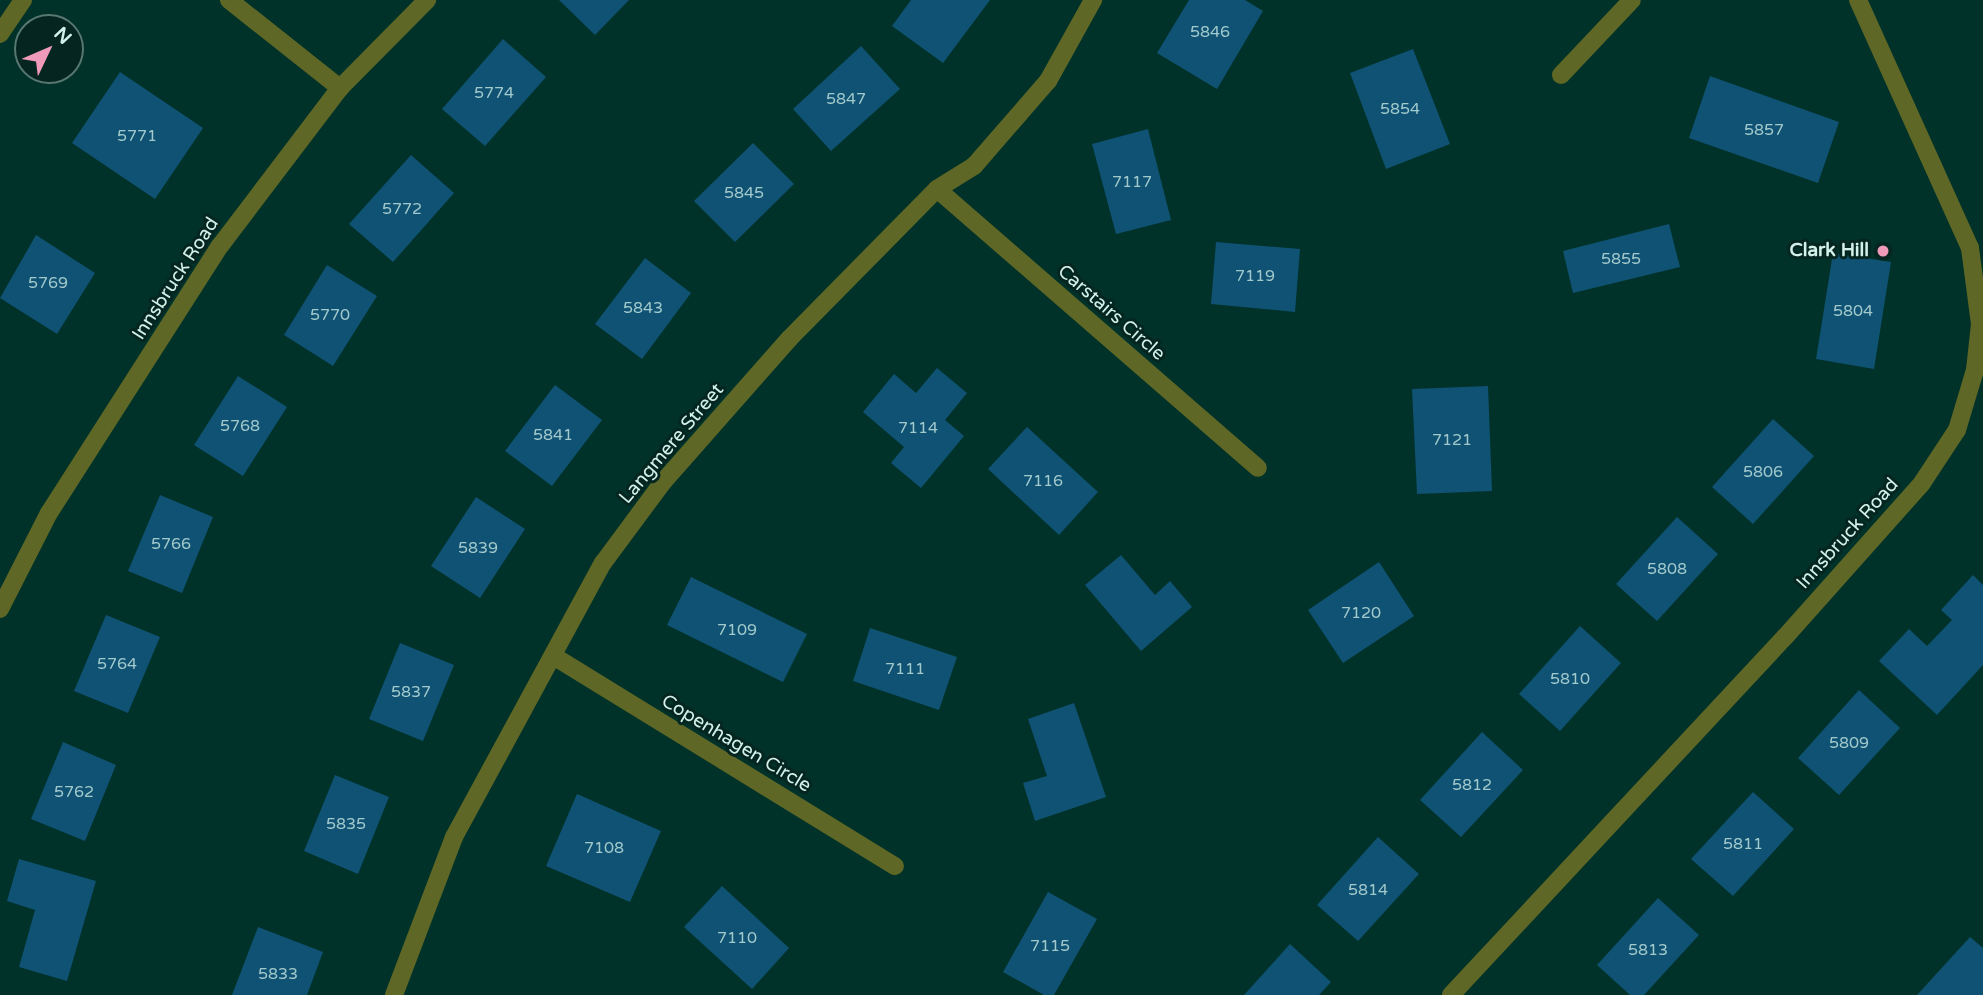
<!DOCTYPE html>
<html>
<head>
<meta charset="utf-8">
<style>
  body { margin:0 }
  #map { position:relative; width:1983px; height:995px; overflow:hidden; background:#003229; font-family:"Varela Round",sans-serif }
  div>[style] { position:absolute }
  .building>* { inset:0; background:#0f5273 }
  .minor>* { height:18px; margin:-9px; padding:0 9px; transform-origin:9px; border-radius:9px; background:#5e6725 }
  .dots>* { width:19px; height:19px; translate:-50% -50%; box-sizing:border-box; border:4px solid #052620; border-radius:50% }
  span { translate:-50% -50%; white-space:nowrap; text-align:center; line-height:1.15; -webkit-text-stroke:6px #052620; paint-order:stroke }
  .number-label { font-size:16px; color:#a2c9cc }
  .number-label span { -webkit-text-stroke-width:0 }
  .poi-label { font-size:19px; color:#d3f1e9; font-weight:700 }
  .right { translate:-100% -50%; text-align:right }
  .street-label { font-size:19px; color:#d3f1e9 }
  .north { position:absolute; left:14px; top:14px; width:70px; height:70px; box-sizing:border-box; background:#052620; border:2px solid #577770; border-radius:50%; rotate:46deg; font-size:19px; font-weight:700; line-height:28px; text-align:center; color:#d3f1e9 }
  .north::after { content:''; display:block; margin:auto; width:24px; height:32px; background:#ef9ab9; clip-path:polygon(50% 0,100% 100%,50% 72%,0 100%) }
</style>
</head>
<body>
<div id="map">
  <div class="building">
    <i style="clip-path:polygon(559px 0,629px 0,595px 35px)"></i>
    <i style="clip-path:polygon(911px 0,990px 0,943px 63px,892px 26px)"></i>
    <i style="clip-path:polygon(1189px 0,1245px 0,1263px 11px,1217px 89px,1157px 53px)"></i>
    <i style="clip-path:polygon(503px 39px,546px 77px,485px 146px,442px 109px)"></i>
    <i style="clip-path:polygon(861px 46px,900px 89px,831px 151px,793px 109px)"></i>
    <i style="clip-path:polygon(1413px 49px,1450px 144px,1386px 169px,1350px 73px)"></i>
    <i style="clip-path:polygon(120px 72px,203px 128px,155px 199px,72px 143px)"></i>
    <i style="clip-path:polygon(1710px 76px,1839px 122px,1818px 183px,1689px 138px)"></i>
    <i style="clip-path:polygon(1148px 129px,1171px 220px,1116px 234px,1092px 144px)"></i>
    <i style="clip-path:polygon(753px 143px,794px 184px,735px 242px,694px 201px)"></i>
    <i style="clip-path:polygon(411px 155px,454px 193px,393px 262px,349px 224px)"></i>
    <i style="clip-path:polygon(1669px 224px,1680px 267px,1573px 293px,1563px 251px)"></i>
    <i style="clip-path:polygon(36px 235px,95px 273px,57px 334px,0 298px)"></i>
    <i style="clip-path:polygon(1216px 242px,1300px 249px,1295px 312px,1211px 304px)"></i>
    <i style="clip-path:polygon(1833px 253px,1891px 262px,1874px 369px,1816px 359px)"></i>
    <i style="clip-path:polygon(645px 258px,691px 293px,642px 359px,595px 324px)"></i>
    <i style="clip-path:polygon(327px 265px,377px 296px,333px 366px,284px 335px)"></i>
    <i style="clip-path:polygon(937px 368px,967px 393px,945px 420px,964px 436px,921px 488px,891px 463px,904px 447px,863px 412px,894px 374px,916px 393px)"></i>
    <i style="clip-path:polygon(238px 376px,287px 407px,243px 476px,194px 445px)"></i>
    <i style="clip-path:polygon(555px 385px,602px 420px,552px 486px,505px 451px)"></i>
    <i style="clip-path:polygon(1488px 386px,1492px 491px,1417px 494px,1412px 389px)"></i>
    <i style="clip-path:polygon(1773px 419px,1814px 456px,1753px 524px,1712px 487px)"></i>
    <i style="clip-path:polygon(1027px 427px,1098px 492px,1059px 535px,988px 469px)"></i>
    <i style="clip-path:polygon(160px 495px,213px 517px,182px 593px,128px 571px)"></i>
    <i style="clip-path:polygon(476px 497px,525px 529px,480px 598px,431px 566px)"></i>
    <i style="clip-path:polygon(1677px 517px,1718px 554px,1657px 621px,1616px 584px)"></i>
    <i style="clip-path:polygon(1121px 555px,1155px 595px,1170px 581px,1192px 607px,1141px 651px,1085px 585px)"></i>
    <i style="clip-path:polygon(1379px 562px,1414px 616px,1343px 663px,1308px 610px)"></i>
    <i style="clip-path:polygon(1973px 575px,1983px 585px,1983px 665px,1937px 715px,1879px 661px,1909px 629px,1927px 646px,1952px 620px,1941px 610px)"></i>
    <i style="clip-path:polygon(691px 577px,807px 634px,783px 682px,667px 625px)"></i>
    <i style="clip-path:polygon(106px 615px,160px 637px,128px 713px,74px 691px)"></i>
    <i style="clip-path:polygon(1580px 626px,1621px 663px,1560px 731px,1519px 694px)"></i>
    <i style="clip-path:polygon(870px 628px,957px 657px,939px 710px,853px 681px)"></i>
    <i style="clip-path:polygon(400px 643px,454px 665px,423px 741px,369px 719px)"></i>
    <i style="clip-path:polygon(1859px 690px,1900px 728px,1839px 795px,1798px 758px)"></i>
    <i style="clip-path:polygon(1074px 703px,1106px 797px,1035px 821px,1023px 783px,1047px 776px,1028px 719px)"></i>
    <i style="clip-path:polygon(1482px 732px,1523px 770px,1461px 837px,1420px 800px)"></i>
    <i style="clip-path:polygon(63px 742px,116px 765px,85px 841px,31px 819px)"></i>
    <i style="clip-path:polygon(335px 775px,389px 797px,358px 874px,304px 851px)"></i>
    <i style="clip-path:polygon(1753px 792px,1794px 829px,1733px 896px,1691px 859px)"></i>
    <i style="clip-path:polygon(577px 794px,661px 831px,630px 902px,546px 866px)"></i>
    <i style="clip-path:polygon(1378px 837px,1419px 874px,1358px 941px,1317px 905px)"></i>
    <i style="clip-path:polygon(19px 859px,96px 881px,67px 981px,19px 967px,35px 910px,7px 901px)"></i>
    <i style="clip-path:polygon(722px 886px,789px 948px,752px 989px,684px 927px)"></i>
    <i style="clip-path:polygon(1048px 892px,1097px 919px,1054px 995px,1044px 995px,1003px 972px)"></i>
    <i style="clip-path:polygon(1658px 898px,1699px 935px,1644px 995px,1630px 995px,1597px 965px)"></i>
    <i style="clip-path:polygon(258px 927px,323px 952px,307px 995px,232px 995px)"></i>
    <i style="clip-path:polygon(1970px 937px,1983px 948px,1983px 995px,1917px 995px)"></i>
    <i style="clip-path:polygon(1290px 944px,1331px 982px,1319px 995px,1244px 995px)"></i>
  </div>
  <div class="minor">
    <i style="left:229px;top:0;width:142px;rotate:38.4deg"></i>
    <i style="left:0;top:34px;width:41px;rotate:-55.9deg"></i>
    <i style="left:1561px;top:75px;width:103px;rotate:-46.6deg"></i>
    <i style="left:937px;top:189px;width:425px;rotate:41deg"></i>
    <i style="left:0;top:609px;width:108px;rotate:-63deg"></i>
    <i style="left:49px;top:513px;width:317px;rotate:-57.4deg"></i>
    <i style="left:220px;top:246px;width:198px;rotate:-52.8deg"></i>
    <i style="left:340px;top:88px;width:124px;rotate:-45.3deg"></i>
    <i style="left:555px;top:657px;width:399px;rotate:31.6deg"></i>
    <i style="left:394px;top:995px;width:169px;rotate:-69.2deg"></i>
    <i style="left:454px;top:837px;width:312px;rotate:-61.5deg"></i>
    <i style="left:603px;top:563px;width:101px;rotate:-53.5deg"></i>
    <i style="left:663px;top:482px;width:191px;rotate:-48.6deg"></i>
    <i style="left:789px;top:339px;width:211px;rotate:-45.4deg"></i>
    <i style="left:937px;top:189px;width:44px;rotate:-31.9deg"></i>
    <i style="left:974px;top:166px;width:113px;rotate:-49deg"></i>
    <i style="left:1048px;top:81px;width:93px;rotate:-60.9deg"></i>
    <i style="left:1451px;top:995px;width:490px;rotate:-47deg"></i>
    <i style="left:1785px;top:637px;width:206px;rotate:-48.3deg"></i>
    <i style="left:1922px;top:483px;width:64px;rotate:-56.6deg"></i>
    <i style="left:1957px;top:430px;width:63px;rotate:-73.3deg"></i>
    <i style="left:1975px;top:370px;width:46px;rotate:-83.8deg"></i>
    <i style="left:1980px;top:324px;width:77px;rotate:-97.5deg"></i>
    <i style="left:1970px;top:248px;width:272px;rotate:-114.3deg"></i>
  </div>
  <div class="dots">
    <i style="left:1883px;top:251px;background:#ef9ab9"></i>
  </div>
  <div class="number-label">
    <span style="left:1210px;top:32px">5846</span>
    <span style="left:494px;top:93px">5774</span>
    <span style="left:846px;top:99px">5847</span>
    <span style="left:1400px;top:109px">5854</span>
    <span style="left:1764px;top:130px">5857</span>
    <span style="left:137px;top:136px">5771</span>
    <span style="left:1132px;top:182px">7117</span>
    <span style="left:744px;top:193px">5845</span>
    <span style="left:402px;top:209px">5772</span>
    <span style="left:1621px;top:259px">5855</span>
    <span style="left:1255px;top:276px">7119</span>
    <span style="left:48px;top:283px">5769</span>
    <span style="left:643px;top:308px">5843</span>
    <span style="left:1853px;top:311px">5804</span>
    <span style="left:330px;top:315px">5770</span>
    <span style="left:240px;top:426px">5768</span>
    <span style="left:918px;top:428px">7114</span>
    <span style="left:553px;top:435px">5841</span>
    <span style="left:1452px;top:440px">7121</span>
    <span style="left:1763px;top:472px">5806</span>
    <span style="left:1043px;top:481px">7116</span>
    <span style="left:171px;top:544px">5766</span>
    <span style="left:478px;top:548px">5839</span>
    <span style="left:1667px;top:569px">5808</span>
    <span style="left:1361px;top:613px">7120</span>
    <span style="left:737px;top:630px">7109</span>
    <span style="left:117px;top:664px">5764</span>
    <span style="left:905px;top:669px">7111</span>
    <span style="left:1570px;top:679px">5810</span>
    <span style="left:411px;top:692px">5837</span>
    <span style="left:1849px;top:743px">5809</span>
    <span style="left:1472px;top:785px">5812</span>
    <span style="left:74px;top:792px">5762</span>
    <span style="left:346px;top:824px">5835</span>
    <span style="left:1743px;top:844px">5811</span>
    <span style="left:604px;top:848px">7108</span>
    <span style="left:1368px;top:890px">5814</span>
    <span style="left:737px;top:938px">7110</span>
    <span style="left:1050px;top:946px">7115</span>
    <span style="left:1648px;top:950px">5813</span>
    <span style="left:278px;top:974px">5833</span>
  </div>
  <div class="poi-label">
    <span class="right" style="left:1869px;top:251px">Clark Hill</span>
  </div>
  <div class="street-label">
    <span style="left:176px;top:279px;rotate:-57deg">Innsbruck Road</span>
    <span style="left:1111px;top:313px;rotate:41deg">Carstairs Circle</span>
    <span style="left:672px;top:444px;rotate:-50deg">Langmere Street</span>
    <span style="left:1848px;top:534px;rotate:-48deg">Innsbruck Road</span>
    <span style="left:736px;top:744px;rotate:31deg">Copenhagen Circle</span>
  </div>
  <div class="north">N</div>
</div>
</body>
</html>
